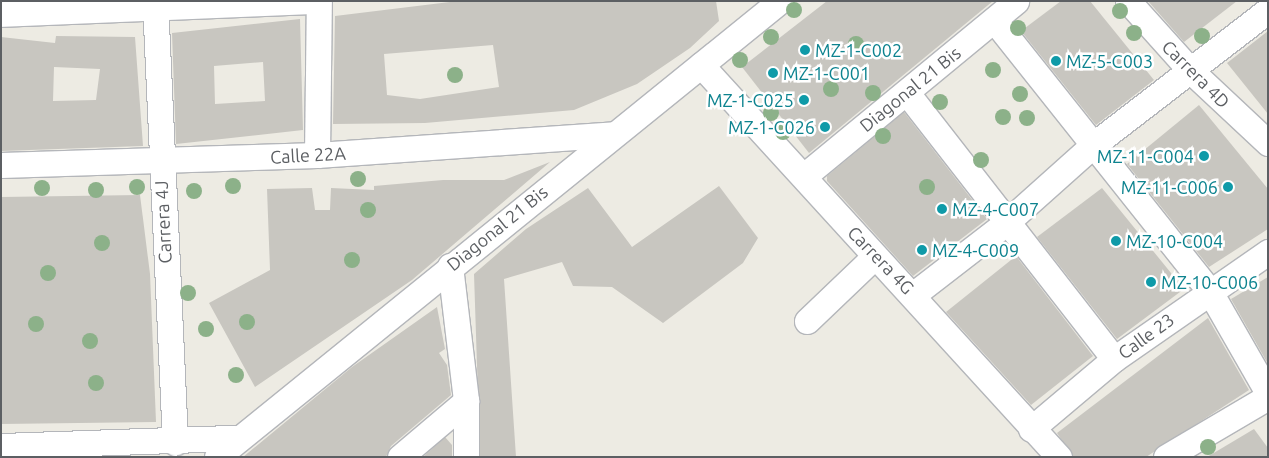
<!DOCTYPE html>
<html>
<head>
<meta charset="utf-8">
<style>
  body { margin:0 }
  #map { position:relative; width:1269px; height:458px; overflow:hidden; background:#edebe3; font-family:Ubuntu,sans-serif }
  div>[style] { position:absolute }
  .building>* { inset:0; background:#c8c6c0 }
  .roads { filter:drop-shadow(1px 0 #b4b6ba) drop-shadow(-1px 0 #b4b6ba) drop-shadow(0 1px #b4b6ba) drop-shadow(0 -1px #b4b6ba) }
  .minor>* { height:25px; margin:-12.5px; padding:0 12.5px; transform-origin:12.5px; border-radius:12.5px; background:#fff }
  .trees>* { width:16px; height:16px; margin:-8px; border-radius:50%; background:#8cb189 }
  .dots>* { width:14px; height:14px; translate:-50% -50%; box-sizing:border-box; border:2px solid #fff; border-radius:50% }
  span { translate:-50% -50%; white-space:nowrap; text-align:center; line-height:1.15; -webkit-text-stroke:5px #fff; paint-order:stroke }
  .culture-label { font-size:18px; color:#0d838f }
  .left { translate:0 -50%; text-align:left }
  .right { translate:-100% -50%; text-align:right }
  .street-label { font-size:18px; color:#5c5f63 }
  .frame { position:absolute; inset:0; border:2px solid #5c5f63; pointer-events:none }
</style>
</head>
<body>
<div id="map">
  <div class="building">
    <i style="clip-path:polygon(evenodd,458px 1px,716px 1px,719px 21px,690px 48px,637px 84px,574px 110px,425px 123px,333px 124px,335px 16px,458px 1px,493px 45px,499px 87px,420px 99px,387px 95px,384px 54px,493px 45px)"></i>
    <i style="clip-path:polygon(827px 1px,993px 1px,809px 153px,742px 67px)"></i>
    <i style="clip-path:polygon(1061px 1px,1090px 1px,1154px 80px,1096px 125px,1021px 31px)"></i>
    <i style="clip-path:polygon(1148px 1px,1237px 1px,1184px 42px)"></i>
    <i style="clip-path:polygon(evenodd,300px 19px,303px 130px,176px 144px,172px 33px,300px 19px,263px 62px,265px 101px,215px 104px,214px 66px,263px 62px)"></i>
    <i style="clip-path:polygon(1268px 31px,1268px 114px,1227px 63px)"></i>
    <i style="clip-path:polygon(evenodd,56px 36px,135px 37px,143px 146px,1px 151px,1px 37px,55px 43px,56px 36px,54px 67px,100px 69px,96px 100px,53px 101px,54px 67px)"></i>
    <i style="clip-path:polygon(1199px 105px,1268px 189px,1268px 229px,1209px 267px,1127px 164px)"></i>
    <i style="clip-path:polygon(904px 112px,987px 219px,913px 276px,827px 181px,827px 176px)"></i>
    <i style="clip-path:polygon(550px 162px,412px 280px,255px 387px,209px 303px,270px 270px,267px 189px,312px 188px,315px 210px,330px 210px,331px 188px,374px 190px,374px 186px,443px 180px,504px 180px)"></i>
    <i style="clip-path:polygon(719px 186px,758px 238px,743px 263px,663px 323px,612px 287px,573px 286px,562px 262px,504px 279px,516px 457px,480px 457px,474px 274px,526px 229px,588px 188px,632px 247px)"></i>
    <i style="clip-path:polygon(1102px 188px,1184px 289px,1117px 339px,1037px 237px)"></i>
    <i style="clip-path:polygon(140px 195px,150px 274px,156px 422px,1px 424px,1px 197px)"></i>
    <i style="clip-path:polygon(1016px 256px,1093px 356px,1031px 405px,946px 312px)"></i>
    <i style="clip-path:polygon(1268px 277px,1268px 364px,1231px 299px)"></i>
    <i style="clip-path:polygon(437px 307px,445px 349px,439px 353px,447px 365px,451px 395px,391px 446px,386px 457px,243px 457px,352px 367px)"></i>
    <i style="clip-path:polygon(1208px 318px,1249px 390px,1146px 457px,1073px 457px,1057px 433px)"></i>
    <i style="clip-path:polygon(1254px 429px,1268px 448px,1268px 457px,1207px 457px)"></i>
    <i style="clip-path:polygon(445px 437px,452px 445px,452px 457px,423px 457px)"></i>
  </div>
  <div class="roads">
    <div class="minor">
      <i style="left:155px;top:1px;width:442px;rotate:87.4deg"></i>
      <i style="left:1128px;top:1px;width:93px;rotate:48.1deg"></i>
      <i style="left:1190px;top:70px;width:107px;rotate:43.1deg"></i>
      <i style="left:1px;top:14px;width:305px;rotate:-2.4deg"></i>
      <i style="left:994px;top:20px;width:345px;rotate:51.5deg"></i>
      <i style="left:1209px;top:290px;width:119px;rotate:60.2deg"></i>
      <i style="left:701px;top:65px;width:531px;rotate:47.6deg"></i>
      <i style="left:907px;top:93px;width:337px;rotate:52.1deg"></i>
      <i style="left:317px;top:155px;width:154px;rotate:-89.3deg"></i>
      <i style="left:1px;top:165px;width:316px;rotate:-1.8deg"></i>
      <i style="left:317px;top:155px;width:298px;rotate:-4deg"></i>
      <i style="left:804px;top:176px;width:275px;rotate:-39.5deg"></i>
      <i style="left:450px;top:266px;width:136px;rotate:83.2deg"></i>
      <i style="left:466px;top:401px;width:56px;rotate:90deg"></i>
      <i style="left:914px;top:294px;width:118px;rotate:-37.7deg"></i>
      <i style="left:1007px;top:222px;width:115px;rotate:-41.8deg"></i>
      <i style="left:1093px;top:145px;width:221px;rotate:-37.6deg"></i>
      <i style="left:807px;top:321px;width:93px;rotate:-43.7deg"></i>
      <i style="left:1031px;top:429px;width:109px;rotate:-40.1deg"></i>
      <i style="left:1114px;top:359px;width:188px;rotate:-34.8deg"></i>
      <i style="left:1px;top:446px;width:234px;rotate:-2deg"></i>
      <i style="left:217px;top:457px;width:725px;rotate:-39.01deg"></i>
      <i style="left:400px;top:457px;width:87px;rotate:-40.3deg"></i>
      <i style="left:1166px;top:457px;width:118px;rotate:-30.5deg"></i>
    </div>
  </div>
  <div class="trees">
    <i style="left:794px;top:10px"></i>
    <i style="left:1120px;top:11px"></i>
    <i style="left:1018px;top:28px"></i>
    <i style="left:1134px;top:33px"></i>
    <i style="left:1202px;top:36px"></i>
    <i style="left:771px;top:37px"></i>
    <i style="left:856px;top:44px"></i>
    <i style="left:740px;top:60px"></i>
    <i style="left:993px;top:70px"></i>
    <i style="left:455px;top:75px"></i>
    <i style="left:831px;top:89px"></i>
    <i style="left:873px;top:93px"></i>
    <i style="left:1020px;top:94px"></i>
    <i style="left:940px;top:102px"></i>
    <i style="left:771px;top:113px"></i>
    <i style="left:1003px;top:117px"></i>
    <i style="left:1027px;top:118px"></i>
    <i style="left:783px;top:132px"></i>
    <i style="left:883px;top:136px"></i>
    <i style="left:981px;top:160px"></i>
    <i style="left:358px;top:179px"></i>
    <i style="left:233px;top:186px"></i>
    <i style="left:137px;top:187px"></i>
    <i style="left:927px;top:187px"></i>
    <i style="left:42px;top:188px"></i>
    <i style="left:96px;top:190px"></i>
    <i style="left:194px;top:191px"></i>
    <i style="left:368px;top:210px"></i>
    <i style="left:102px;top:243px"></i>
    <i style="left:352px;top:260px"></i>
    <i style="left:48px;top:273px"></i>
    <i style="left:188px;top:293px"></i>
    <i style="left:247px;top:322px"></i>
    <i style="left:36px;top:324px"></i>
    <i style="left:206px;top:329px"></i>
    <i style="left:90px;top:341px"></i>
    <i style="left:236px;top:375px"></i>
    <i style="left:96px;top:383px"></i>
    <i style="left:1208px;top:447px"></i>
  </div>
  <div class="dots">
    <i style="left:805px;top:50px;background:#0f9aa8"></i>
    <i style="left:1056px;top:61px;background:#0f9aa8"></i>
    <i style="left:773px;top:73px;background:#0f9aa8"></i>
    <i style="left:804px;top:100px;background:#0f9aa8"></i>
    <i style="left:825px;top:127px;background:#0f9aa8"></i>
    <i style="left:1204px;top:156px;background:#0f9aa8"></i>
    <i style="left:1228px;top:187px;background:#0f9aa8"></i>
    <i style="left:942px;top:209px;background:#0f9aa8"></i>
    <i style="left:1116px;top:241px;background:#0f9aa8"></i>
    <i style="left:922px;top:250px;background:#0f9aa8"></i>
    <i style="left:1151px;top:282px;background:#0f9aa8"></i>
  </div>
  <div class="culture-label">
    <span class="left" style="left:815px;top:50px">MZ-1-C002</span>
    <span class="left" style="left:1066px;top:61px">MZ-5-C003</span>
    <span class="left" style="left:783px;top:73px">MZ-1-C001</span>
    <span class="right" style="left:794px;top:100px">MZ-1-C025</span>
    <span class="right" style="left:815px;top:127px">MZ-1-C026</span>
    <span class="right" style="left:1194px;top:156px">MZ-11-C004</span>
    <span class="right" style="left:1218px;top:187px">MZ-11-C006</span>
    <span class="left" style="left:952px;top:209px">MZ-4-C007</span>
    <span class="left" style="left:1126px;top:241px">MZ-10-C004</span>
    <span class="left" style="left:932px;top:250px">MZ-4-C009</span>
    <span class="left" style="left:1161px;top:282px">MZ-10-C006</span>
  </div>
  <div class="street-label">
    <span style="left:1196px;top:74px;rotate:45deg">Carrera 4D</span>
    <span style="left:910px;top:89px;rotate:-39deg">Diagonal 21 Bis</span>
    <span style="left:308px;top:155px;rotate:-3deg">Calle 22A</span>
    <span style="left:163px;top:222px;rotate:-93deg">Carrera 4J</span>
    <span style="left:497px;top:228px;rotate:-39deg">Diagonal 21 Bis</span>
    <span style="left:881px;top:260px;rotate:46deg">Carrera 4G</span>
    <span style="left:1146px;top:336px;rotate:-36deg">Calle 23</span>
  </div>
  <div class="frame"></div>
</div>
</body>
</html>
